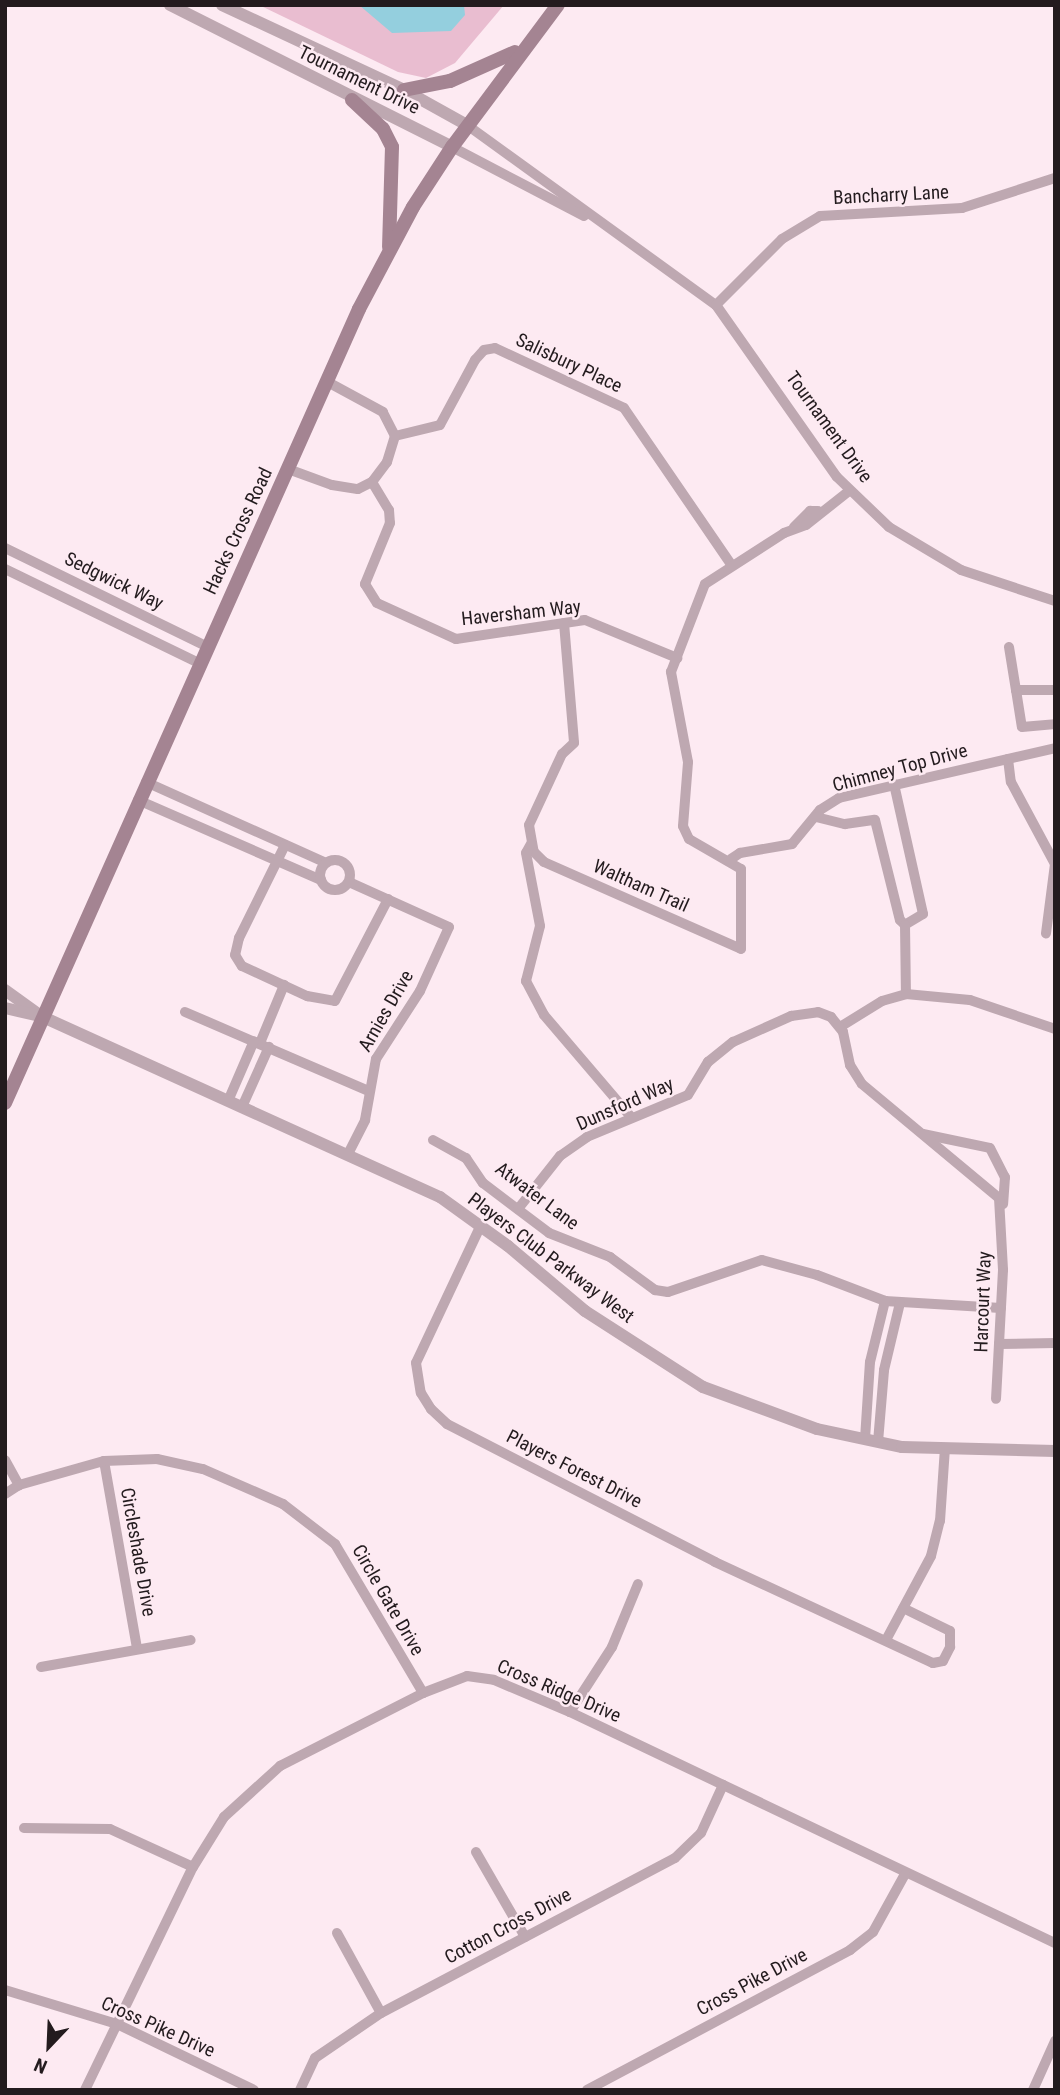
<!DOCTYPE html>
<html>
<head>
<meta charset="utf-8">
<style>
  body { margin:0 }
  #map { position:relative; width:1060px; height:2095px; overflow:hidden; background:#fdeaf2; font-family:"Roboto Condensed",sans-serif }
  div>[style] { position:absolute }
  .green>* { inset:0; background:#e9bdd0 }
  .water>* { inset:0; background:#94cfde }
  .minor>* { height:10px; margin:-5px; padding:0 5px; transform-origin:5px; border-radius:5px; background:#bea8b1 }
  .minor>.ring { margin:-5px; padding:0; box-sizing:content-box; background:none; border:10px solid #bea8b1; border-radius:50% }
  .tertiary>* { height:12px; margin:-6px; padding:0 6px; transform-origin:6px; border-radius:6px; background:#bea8b1 }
  .secondary>* { height:14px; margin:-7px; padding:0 7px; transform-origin:7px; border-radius:7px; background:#a48492 }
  span { translate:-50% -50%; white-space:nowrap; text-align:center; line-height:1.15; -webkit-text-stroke:5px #fdeaf2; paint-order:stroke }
  .street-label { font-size:19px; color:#231b1e }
  .frame { position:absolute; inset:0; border:7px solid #231b1e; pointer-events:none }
  .north { position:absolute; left:14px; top:2011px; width:70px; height:70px; -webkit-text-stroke:5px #fdeaf2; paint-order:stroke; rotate:203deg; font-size:19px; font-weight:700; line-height:28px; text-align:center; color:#231b1e }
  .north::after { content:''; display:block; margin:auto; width:24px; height:32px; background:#231b1e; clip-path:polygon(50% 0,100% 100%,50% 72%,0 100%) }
</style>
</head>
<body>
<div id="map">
  <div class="green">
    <i style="clip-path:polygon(259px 5px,504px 5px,455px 63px,426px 78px,398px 72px)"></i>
  </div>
  <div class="water">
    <i style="clip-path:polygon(359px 5px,464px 5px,465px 15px,451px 31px,392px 33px)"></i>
  </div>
  <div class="minor">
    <i style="left:467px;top:125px;width:307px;rotate:35.9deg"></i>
    <i style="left:716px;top:305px;width:210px;rotate:54.9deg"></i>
    <i style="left:837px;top:477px;width:72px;rotate:43.9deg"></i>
    <i style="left:889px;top:527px;width:84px;rotate:30.8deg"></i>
    <i style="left:961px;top:570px;width:99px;rotate:18.3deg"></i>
    <i style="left:452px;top:147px;width:149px;rotate:27.6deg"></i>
    <i style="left:716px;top:305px;width:93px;rotate:-45deg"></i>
    <i style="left:782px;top:239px;width:44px;rotate:-31.2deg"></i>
    <i style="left:820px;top:216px;width:142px;rotate:-3.2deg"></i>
    <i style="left:962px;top:208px;width:98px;rotate:-17.9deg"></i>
    <i style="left:395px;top:436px;width:46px;rotate:-13.7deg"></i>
    <i style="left:440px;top:425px;width:74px;rotate:-61.7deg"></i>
    <i style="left:475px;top:360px;width:13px;rotate:-48deg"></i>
    <i style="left:484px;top:350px;width:11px;rotate:-10deg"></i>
    <i style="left:495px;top:348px;width:142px;rotate:24.9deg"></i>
    <i style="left:624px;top:408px;width:191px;rotate:55.6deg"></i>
    <i style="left:288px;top:469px;width:47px;rotate:20deg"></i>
    <i style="left:332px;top:485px;width:26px;rotate:9deg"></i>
    <i style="left:358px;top:489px;width:16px;rotate:-27deg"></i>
    <i style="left:372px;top:482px;width:25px;rotate:-53deg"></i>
    <i style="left:387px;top:462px;width:27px;rotate:-73deg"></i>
    <i style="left:395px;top:436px;width:27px;rotate:-117deg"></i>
    <i style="left:383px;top:412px;width:65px;rotate:-151.5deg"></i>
    <i style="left:372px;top:482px;width:33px;rotate:59deg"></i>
    <i style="left:389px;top:510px;width:13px;rotate:86deg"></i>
    <i style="left:390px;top:523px;width:66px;rotate:112.3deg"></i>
    <i style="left:365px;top:584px;width:22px;rotate:58deg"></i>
    <i style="left:377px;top:603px;width:87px;rotate:24.5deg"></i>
    <i style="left:456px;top:639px;width:130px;rotate:-8.4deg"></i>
    <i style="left:585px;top:620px;width:100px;rotate:22.4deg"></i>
    <i style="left:794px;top:527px;width:23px;rotate:-45deg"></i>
    <i style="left:810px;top:511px;width:8px"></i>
    <i style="left:5px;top:548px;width:224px;rotate:26deg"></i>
    <i style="left:5px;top:569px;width:216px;rotate:25.9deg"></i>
    <i style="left:564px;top:623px;width:120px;rotate:85.2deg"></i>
    <i style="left:574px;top:743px;width:16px;rotate:137deg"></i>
    <i style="left:562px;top:754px;width:78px;rotate:114.9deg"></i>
    <i style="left:529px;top:825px;width:27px;rotate:80deg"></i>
    <i style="left:534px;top:852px;width:14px;rotate:45deg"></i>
    <i style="left:544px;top:862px;width:215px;rotate:23.8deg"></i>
    <i style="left:741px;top:949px;width:80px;rotate:-90deg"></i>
    <i style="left:741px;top:869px;width:60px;rotate:-150deg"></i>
    <i style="left:689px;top:839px;width:14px;rotate:-115deg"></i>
    <i style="left:683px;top:826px;width:64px;rotate:-85.5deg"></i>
    <i style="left:688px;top:762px;width:92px;rotate:-100.7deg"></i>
    <i style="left:671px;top:672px;width:94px;rotate:-68.9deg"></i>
    <i style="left:705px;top:584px;width:94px;rotate:-32.8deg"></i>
    <i style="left:784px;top:533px;width:23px;rotate:-20deg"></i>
    <i style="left:806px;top:525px;width:55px;rotate:-38.3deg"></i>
    <i style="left:1009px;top:647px;width:44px;rotate:80.8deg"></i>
    <i style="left:1055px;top:690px;width:39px;rotate:180deg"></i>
    <i style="left:1016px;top:690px;width:37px;rotate:81deg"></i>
    <i style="left:1022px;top:727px;width:33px;rotate:-5deg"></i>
    <i style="left:1008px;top:759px;width:23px;rotate:83deg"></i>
    <i style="left:1011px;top:782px;width:93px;rotate:61.8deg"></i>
    <i style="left:1055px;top:864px;width:70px;rotate:97.4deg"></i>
    <i style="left:146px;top:782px;width:197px;rotate:24.2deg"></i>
    <i style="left:894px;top:784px;width:133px;rotate:77.4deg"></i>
    <i style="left:923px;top:914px;width:21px;rotate:149deg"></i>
    <i style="left:138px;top:800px;width:200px;rotate:23.6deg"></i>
    <i style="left:816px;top:817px;width:30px;rotate:14deg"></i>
    <i style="left:845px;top:824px;width:30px;rotate:-8deg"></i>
    <i style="left:875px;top:820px;width:103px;rotate:76deg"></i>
    <i style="left:900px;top:920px;width:7px;rotate:45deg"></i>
    <i style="left:531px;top:844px;width:10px;rotate:119deg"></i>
    <i style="left:526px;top:853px;width:74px;rotate:79.1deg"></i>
    <i style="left:540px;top:926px;width:57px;rotate:104.3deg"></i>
    <i style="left:526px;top:981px;width:38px;rotate:62deg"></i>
    <i style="left:544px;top:1015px;width:134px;rotate:49.5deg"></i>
    <i style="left:285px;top:845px;width:104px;rotate:116.3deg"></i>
    <i style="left:239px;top:938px;width:17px;rotate:103deg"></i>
    <i style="left:235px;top:955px;width:13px;rotate:58deg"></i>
    <i style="left:242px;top:966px;width:72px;rotate:24.8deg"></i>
    <i style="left:307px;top:996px;width:28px;rotate:10deg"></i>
    <i style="left:335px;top:1001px;width:115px;rotate:-62.5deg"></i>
    <i style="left:731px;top:859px;width:11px;rotate:-34deg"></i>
    <i style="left:740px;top:853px;width:53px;rotate:-9.8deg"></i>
    <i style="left:792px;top:844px;width:44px;rotate:-50.5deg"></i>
    <i style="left:820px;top:810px;width:22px;rotate:-32deg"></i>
    <i style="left:839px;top:798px;width:222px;rotate:-13deg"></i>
    <i class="ring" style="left:320px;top:860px;width:20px;height:20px"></i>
    <i style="left:905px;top:925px;width:69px;rotate:89.2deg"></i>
    <i style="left:185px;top:1012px;width:199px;rotate:23.3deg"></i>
    <i style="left:840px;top:1027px;width:49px;rotate:-31.8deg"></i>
    <i style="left:882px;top:1001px;width:25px;rotate:-16deg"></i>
    <i style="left:906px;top:994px;width:64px;rotate:5.4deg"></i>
    <i style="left:970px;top:1000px;width:90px;rotate:18.8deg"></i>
    <i style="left:260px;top:1043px;width:63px;rotate:-67.5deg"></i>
    <i style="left:228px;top:1101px;width:65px;rotate:-66.6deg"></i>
    <i style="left:242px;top:1107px;width:66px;rotate:-65.8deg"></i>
    <i style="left:923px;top:1134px;width:68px;rotate:11.8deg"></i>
    <i style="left:990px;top:1148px;width:33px;rotate:63deg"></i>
    <i style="left:1005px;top:1177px;width:27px;rotate:94deg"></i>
    <i style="left:433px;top:1140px;width:38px;rotate:29deg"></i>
    <i style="left:466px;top:1158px;width:30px;rotate:56deg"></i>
    <i style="left:483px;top:1183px;width:83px;rotate:37.1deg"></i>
    <i style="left:549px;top:1233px;width:66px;rotate:21.5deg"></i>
    <i style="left:610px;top:1257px;width:56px;rotate:36.3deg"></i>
    <i style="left:655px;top:1290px;width:13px;rotate:9deg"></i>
    <i style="left:668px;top:1292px;width:99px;rotate:-18.8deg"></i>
    <i style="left:762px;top:1260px;width:57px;rotate:15.3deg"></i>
    <i style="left:817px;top:1275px;width:73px;rotate:20.9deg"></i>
    <i style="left:885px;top:1301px;width:116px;rotate:3.5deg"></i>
    <i style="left:348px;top:1154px;width:38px;rotate:-63deg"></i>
    <i style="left:365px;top:1120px;width:62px;rotate:-79.8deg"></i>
    <i style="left:376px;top:1059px;width:81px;rotate:-57.1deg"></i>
    <i style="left:420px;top:991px;width:70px;rotate:-65.6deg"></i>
    <i style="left:449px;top:927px;width:110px;rotate:-155.8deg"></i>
    <i style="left:518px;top:1209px;width:68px;rotate:-51.6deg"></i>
    <i style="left:560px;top:1156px;width:33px;rotate:-35deg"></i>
    <i style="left:587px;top:1137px;width:109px;rotate:-22.6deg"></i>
    <i style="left:688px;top:1095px;width:39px;rotate:-59deg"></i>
    <i style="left:708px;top:1062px;width:32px;rotate:-39deg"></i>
    <i style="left:733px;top:1042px;width:64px;rotate:-24.1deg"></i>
    <i style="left:791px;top:1016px;width:27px;rotate:-8deg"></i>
    <i style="left:818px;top:1012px;width:14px;rotate:21deg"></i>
    <i style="left:831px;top:1017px;width:19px;rotate:51deg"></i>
    <i style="left:843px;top:1032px;width:34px;rotate:78deg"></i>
    <i style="left:850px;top:1065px;width:22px;rotate:58deg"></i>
    <i style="left:862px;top:1084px;width:178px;rotate:39.8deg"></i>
    <i style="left:999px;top:1198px;width:72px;rotate:86.8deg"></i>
    <i style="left:1003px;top:1270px;width:129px;rotate:93.1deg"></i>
    <i style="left:480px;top:1227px;width:150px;rotate:115.2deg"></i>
    <i style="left:416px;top:1363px;width:30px;rotate:81deg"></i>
    <i style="left:421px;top:1393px;width:19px;rotate:58deg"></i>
    <i style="left:431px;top:1409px;width:22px;rotate:43deg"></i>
    <i style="left:447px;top:1424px;width:301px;rotate:27.2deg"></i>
    <i style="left:715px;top:1562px;width:240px;rotate:24.9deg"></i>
    <i style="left:933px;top:1663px;width:10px;rotate:-11deg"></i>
    <i style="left:943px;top:1661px;width:16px;rotate:-63deg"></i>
    <i style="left:950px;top:1647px;width:16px;rotate:-90deg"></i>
    <i style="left:950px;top:1631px;width:52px;rotate:-153.9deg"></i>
    <i style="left:999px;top:1344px;width:56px;rotate:-1deg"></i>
    <i style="left:865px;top:1439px;width:77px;rotate:-86.3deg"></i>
    <i style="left:870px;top:1362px;width:63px;rotate:-76.2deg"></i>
    <i style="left:878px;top:1442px;width:72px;rotate:-85.2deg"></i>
    <i style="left:884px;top:1370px;width:69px;rotate:-76.6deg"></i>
    <i style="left:5px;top:1460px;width:29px;rotate:61deg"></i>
    <i style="left:104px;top:1461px;width:191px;rotate:80deg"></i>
    <i style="left:5px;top:1494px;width:17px;rotate:-33deg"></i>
    <i style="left:19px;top:1485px;width:88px;rotate:-15.8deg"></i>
    <i style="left:104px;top:1461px;width:53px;rotate:-2.2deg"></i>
    <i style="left:157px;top:1459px;width:47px;rotate:12.3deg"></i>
    <i style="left:203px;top:1469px;width:87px;rotate:23.6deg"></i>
    <i style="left:283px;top:1504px;width:66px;rotate:37.6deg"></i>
    <i style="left:335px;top:1544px;width:173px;rotate:59.4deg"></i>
    <i style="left:886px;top:1640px;width:95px;rotate:-61.8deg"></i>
    <i style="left:931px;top:1556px;width:36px;rotate:-76deg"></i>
    <i style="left:940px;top:1521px;width:73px;rotate:-86.1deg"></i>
    <i style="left:41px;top:1667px;width:152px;rotate:-10.2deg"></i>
    <i style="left:570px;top:1712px;width:77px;rotate:-57.1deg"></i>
    <i style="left:612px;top:1647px;width:68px;rotate:-67.6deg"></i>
    <i style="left:24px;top:1828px;width:86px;rotate:0.7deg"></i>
    <i style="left:110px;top:1829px;width:91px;rotate:24.6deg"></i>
    <i style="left:476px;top:1852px;width:98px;rotate:60deg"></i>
    <i style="left:337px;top:1933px;width:91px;rotate:61.2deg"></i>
    <i style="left:5px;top:1990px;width:117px;rotate:16.9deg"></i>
    <i style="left:117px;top:2024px;width:152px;rotate:25.7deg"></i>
    <i style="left:85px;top:2090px;width:248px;rotate:-64.2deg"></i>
    <i style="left:193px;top:1867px;width:59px;rotate:-58.2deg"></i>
    <i style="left:224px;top:1817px;width:76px;rotate:-42.3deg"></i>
    <i style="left:280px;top:1766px;width:161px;rotate:-27deg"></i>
    <i style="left:423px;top:1693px;width:47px;rotate:-21.1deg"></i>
    <i style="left:467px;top:1676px;width:27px;rotate:8deg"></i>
    <i style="left:494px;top:1680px;width:82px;rotate:22.8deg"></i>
    <i style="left:570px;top:1712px;width:537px;rotate:25.47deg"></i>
    <i style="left:300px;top:2090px;width:35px;rotate:-65deg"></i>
    <i style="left:315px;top:2058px;width:80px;rotate:-34.3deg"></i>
    <i style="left:381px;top:2013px;width:332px;rotate:-27.8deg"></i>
    <i style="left:675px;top:1858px;width:36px;rotate:-44deg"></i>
    <i style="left:701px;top:1833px;width:53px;rotate:-65.4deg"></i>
    <i style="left:587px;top:2090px;width:298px;rotate:-28deg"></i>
    <i style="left:850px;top:1950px;width:29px;rotate:-38deg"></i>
    <i style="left:873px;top:1932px;width:66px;rotate:-61.1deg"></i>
    <i style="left:1033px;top:2090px;width:54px;rotate:-65.8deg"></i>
  </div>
  <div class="tertiary">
    <i style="left:170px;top:5px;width:316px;rotate:26.7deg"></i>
    <i style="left:222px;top:5px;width:201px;rotate:25deg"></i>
    <i style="left:404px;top:90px;width:72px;rotate:29.1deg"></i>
    <i style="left:5px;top:990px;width:39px;rotate:36deg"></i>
    <i style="left:5px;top:1008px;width:39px;rotate:13deg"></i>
    <i style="left:43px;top:1017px;width:436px;rotate:24.4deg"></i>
    <i style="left:440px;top:1197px;width:84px;rotate:35.8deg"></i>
    <i style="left:508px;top:1246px;width:101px;rotate:40.2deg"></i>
    <i style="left:585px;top:1311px;width:140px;rotate:32.8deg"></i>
    <i style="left:703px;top:1387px;width:121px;rotate:20.2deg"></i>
    <i style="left:817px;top:1429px;width:87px;rotate:12deg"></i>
    <i style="left:902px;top:1447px;width:153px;rotate:1.5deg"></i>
  </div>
  <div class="secondary">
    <i style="left:404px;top:90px;width:47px;rotate:-11.1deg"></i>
    <i style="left:450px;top:81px;width:71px;rotate:-24deg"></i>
    <i style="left:352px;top:100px;width:42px;rotate:43.1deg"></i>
    <i style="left:383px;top:129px;width:20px;rotate:63deg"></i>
    <i style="left:392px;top:147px;width:100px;rotate:91.7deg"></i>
    <i style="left:5px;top:1103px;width:869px;rotate:-65.97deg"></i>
    <i style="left:359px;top:309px;width:115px;rotate:-62.1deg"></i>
    <i style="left:413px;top:207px;width:72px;rotate:-57deg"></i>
    <i style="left:452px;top:147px;width:177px;rotate:-53.3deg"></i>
  </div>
  <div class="street-label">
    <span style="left:359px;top:80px;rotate:26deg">Tournament Drive</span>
    <span style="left:891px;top:195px;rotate:-3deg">Bancharry Lane</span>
    <span style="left:569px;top:363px;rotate:25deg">Salisbury Place</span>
    <span style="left:829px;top:427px;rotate:54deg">Tournament Drive</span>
    <span style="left:238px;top:531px;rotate:-65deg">Hacks Cross Road</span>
    <span style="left:114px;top:581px;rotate:26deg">Sedgwick Way</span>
    <span style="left:521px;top:613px;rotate:-6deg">Haversham Way</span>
    <span style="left:900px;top:768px;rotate:-15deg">Chimney Top Drive</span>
    <span style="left:641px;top:886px;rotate:24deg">Waltham Trail</span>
    <span style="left:386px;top:1011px;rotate:-60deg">Arnies Drive</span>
    <span style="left:625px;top:1104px;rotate:-24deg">Dunsford Way</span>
    <span style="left:537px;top:1196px;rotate:37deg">Atwater Lane</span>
    <span style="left:551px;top:1258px;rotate:37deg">Players Club Parkway West</span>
    <span style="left:983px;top:1302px;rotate:-88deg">Harcourt Way</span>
    <span style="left:574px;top:1469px;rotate:27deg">Players Forest Drive</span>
    <span style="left:138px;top:1552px;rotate:80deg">Circleshade Drive</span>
    <span style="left:388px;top:1600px;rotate:60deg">Circle Gate Drive</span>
    <span style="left:559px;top:1691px;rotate:23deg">Cross Ridge Drive</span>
    <span style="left:508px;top:1926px;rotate:-28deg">Cotton Cross Drive</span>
    <span style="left:752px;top:1982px;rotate:-28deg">Cross Pike Drive</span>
    <span style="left:158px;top:2027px;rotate:24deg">Cross Pike Drive</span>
  </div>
  <div class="frame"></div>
  <div class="north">N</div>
</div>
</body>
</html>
